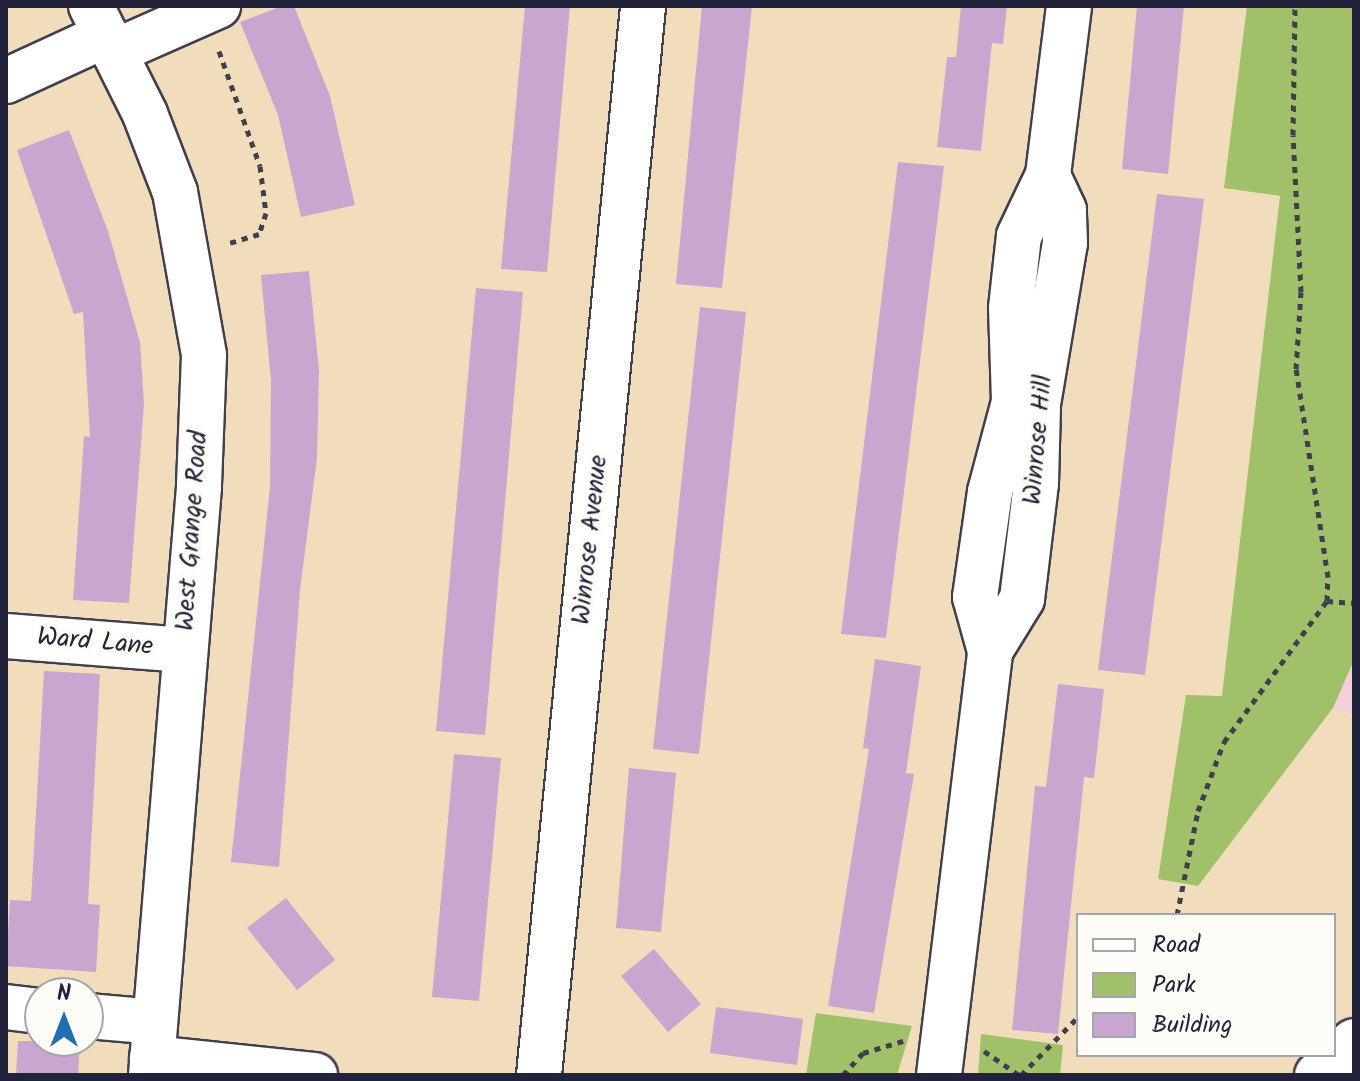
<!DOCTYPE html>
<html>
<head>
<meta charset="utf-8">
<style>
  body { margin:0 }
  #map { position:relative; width:1360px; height:1081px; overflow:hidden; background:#f1ddbc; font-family:Kalam,sans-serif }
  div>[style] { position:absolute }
  .built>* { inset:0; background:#f5cfdb }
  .green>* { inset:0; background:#a0c069 }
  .building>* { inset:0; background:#c9a6cf }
  .path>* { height:5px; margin-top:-2.5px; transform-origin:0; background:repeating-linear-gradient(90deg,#413e4e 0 6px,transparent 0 12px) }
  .roads { filter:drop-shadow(2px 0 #413e4e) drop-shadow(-2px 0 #413e4e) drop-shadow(0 2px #413e4e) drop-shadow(0 -2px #413e4e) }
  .minor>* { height:44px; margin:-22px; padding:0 22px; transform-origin:22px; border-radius:22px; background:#fff }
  span { translate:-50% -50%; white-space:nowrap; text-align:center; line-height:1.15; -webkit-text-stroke:8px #fdfcf7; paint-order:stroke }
  .street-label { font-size:26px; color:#22223b }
  .frame { position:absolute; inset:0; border:8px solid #22223b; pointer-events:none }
  .legend { position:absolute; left:1076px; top:913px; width:260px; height:144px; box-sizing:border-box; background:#fdfcf7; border:2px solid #a5a5ac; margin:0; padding:10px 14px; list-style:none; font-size:24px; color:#22223b }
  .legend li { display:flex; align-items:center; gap:16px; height:40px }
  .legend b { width:40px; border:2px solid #a5a5ac }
  .north { position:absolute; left:24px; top:977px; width:80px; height:80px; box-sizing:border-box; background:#fdfcf7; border:2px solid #a5a5ac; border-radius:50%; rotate:0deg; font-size:22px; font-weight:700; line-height:32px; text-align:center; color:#22223b }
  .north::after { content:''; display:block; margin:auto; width:28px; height:36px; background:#1f6fb2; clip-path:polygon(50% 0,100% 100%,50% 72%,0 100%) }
</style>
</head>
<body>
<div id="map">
  <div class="built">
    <i style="clip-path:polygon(1354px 660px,1354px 715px,1333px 708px)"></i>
  </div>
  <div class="green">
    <i style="clip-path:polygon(1247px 6px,1354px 6px,1354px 660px,1333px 708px,1198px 886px,1158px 879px,1186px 695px,1222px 696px,1280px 196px,1224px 188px)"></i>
    <i style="clip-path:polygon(816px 1013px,912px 1026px,897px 1075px,806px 1075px)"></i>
    <i style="clip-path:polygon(981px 1034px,1063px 1045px,1060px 1075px,978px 1075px)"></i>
  </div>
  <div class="building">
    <i style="clip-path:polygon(282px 6px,294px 6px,330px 96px,355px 205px,301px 217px,278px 115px,240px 22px)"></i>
    <i style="clip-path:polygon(525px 6px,570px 6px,547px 272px,501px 269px)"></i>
    <i style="clip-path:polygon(702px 6px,752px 6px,722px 288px,676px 284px)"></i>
    <i style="clip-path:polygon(961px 6px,1007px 6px,1003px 44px,992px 43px,981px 151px,937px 147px,947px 57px,956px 57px)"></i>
    <i style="clip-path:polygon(1137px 6px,1184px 6px,1168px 174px,1122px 169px)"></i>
    <i style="clip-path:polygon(69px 130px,108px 231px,140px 342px,144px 404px,129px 603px,73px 600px,84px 436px,90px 437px,83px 312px,74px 314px,17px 150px)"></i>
    <i style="clip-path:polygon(898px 162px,944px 166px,886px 638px,841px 634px)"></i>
    <i style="clip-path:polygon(1157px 194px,1204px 199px,1145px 675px,1098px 670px)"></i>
    <i style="clip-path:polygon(309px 271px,319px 370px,317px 458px,300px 590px,279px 867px,231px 862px,270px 487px,271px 381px,261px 275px)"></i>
    <i style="clip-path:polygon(476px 288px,523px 292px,485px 735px,436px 731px)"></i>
    <i style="clip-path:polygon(700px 307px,746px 312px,699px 754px,653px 749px)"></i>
    <i style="clip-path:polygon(875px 659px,921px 666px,906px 773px,914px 774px,874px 1013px,828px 1006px,869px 749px,863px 748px)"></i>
    <i style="clip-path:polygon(44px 671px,100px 674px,88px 904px,100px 905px,96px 972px,6px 966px,10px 900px,31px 901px)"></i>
    <i style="clip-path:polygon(1058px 684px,1104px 689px,1094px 778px,1084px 777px,1058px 1034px,1012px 1030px,1035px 786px,1046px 787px)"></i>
    <i style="clip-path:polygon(454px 754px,501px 758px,479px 1001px,432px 997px)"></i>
    <i style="clip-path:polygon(629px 768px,676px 773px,661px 932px,616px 928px)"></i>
    <i style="clip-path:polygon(286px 898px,335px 960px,297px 990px,247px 928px)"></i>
    <i style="clip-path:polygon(654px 949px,701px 1004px,668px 1032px,621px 976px)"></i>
    <i style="clip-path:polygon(716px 1007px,803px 1019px,797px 1065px,710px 1053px)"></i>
    <i style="clip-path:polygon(18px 1041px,80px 1041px,78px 1075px,16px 1075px)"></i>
  </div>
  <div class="path">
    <i style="left:219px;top:51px;width:122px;rotate:70.4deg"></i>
    <i style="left:260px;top:166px;width:47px;rotate:82.7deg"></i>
    <i style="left:266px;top:213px;width:22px;rotate:108deg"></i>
    <i style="left:259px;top:234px;width:34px;rotate:163deg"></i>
    <i style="left:1327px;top:601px;width:27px;rotate:4deg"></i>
    <i style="left:1177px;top:915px;width:106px;rotate:-78.6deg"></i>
    <i style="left:1198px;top:811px;width:74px;rotate:-69.4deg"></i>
    <i style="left:1224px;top:742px;width:175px;rotate:-53.9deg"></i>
    <i style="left:1327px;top:601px;width:24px;rotate:-88deg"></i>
    <i style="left:1328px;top:577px;width:210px;rotate:-98.7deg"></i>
    <i style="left:1296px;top:369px;width:77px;rotate:-86.3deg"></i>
    <i style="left:1301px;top:292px;width:157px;rotate:-92.9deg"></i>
    <i style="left:1293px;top:135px;width:129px;rotate:-89.1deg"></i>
    <i style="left:984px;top:1051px;width:42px;rotate:34.4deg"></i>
    <i style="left:843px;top:1075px;width:30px;rotate:-48deg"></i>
    <i style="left:863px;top:1053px;width:42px;rotate:-16.7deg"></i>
    <i style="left:1021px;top:1075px;width:81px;rotate:-45.5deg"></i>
  </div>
  <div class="roads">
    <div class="minor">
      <i style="left:91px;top:6px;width:121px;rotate:63.4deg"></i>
      <i style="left:145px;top:114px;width:84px;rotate:69deg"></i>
      <i style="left:175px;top:192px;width:166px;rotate:79.9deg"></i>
      <i style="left:204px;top:355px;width:132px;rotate:92.2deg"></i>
      <i style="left:199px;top:487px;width:590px;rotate:94.67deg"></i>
      <i style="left:114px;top:52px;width:114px;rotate:-23.9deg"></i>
      <i style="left:6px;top:81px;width:110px;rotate:-24.7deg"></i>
      <i style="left:6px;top:636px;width:179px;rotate:4.5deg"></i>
      <i style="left:990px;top:651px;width:61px;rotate:-58.4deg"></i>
      <i style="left:1022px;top:599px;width:117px;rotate:-83.1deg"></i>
      <i style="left:1036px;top:483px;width:79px;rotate:-88.5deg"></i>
      <i style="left:1038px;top:404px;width:163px;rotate:-80.5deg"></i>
      <i style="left:1065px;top:243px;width:33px;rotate:-92deg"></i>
      <i style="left:1064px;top:210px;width:38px;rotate:-115deg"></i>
      <i style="left:6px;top:1007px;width:34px;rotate:7deg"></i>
      <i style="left:88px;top:1016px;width:67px;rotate:5.1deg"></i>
      <i style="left:152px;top:1058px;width:164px;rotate:6deg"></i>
      <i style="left:539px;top:1075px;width:1074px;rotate:-84.44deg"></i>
      <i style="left:939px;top:1075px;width:427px;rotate:-83.1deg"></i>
      <i style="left:990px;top:651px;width:56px;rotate:-105.5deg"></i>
      <i style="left:975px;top:597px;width:106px;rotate:-81.9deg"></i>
      <i style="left:990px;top:492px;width:93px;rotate:-75.1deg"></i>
      <i style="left:1014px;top:402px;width:94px;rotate:-91.8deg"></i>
      <i style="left:1011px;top:308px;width:72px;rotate:-83.7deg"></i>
      <i style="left:1019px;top:236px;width:68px;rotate:-64.6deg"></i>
      <i style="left:1048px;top:175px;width:170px;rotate:-82.9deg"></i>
      <i style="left:1317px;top:1075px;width:50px;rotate:-42.6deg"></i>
    </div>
  </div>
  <div class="street-label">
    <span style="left:1039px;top:440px;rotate:-85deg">Winrose Hill</span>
    <span style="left:193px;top:531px;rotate:-86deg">West Grange Road</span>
    <span style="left:591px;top:540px;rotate:-84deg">Winrose Avenue</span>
    <span style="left:95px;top:643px;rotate:5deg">Ward Lane</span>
  </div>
  <div class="frame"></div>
  <ul class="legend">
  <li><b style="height:10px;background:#fff"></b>Road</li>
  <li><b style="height:22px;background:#a0c069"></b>Park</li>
  <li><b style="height:22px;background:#c9a6cf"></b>Building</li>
  </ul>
  <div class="north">N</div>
</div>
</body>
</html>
